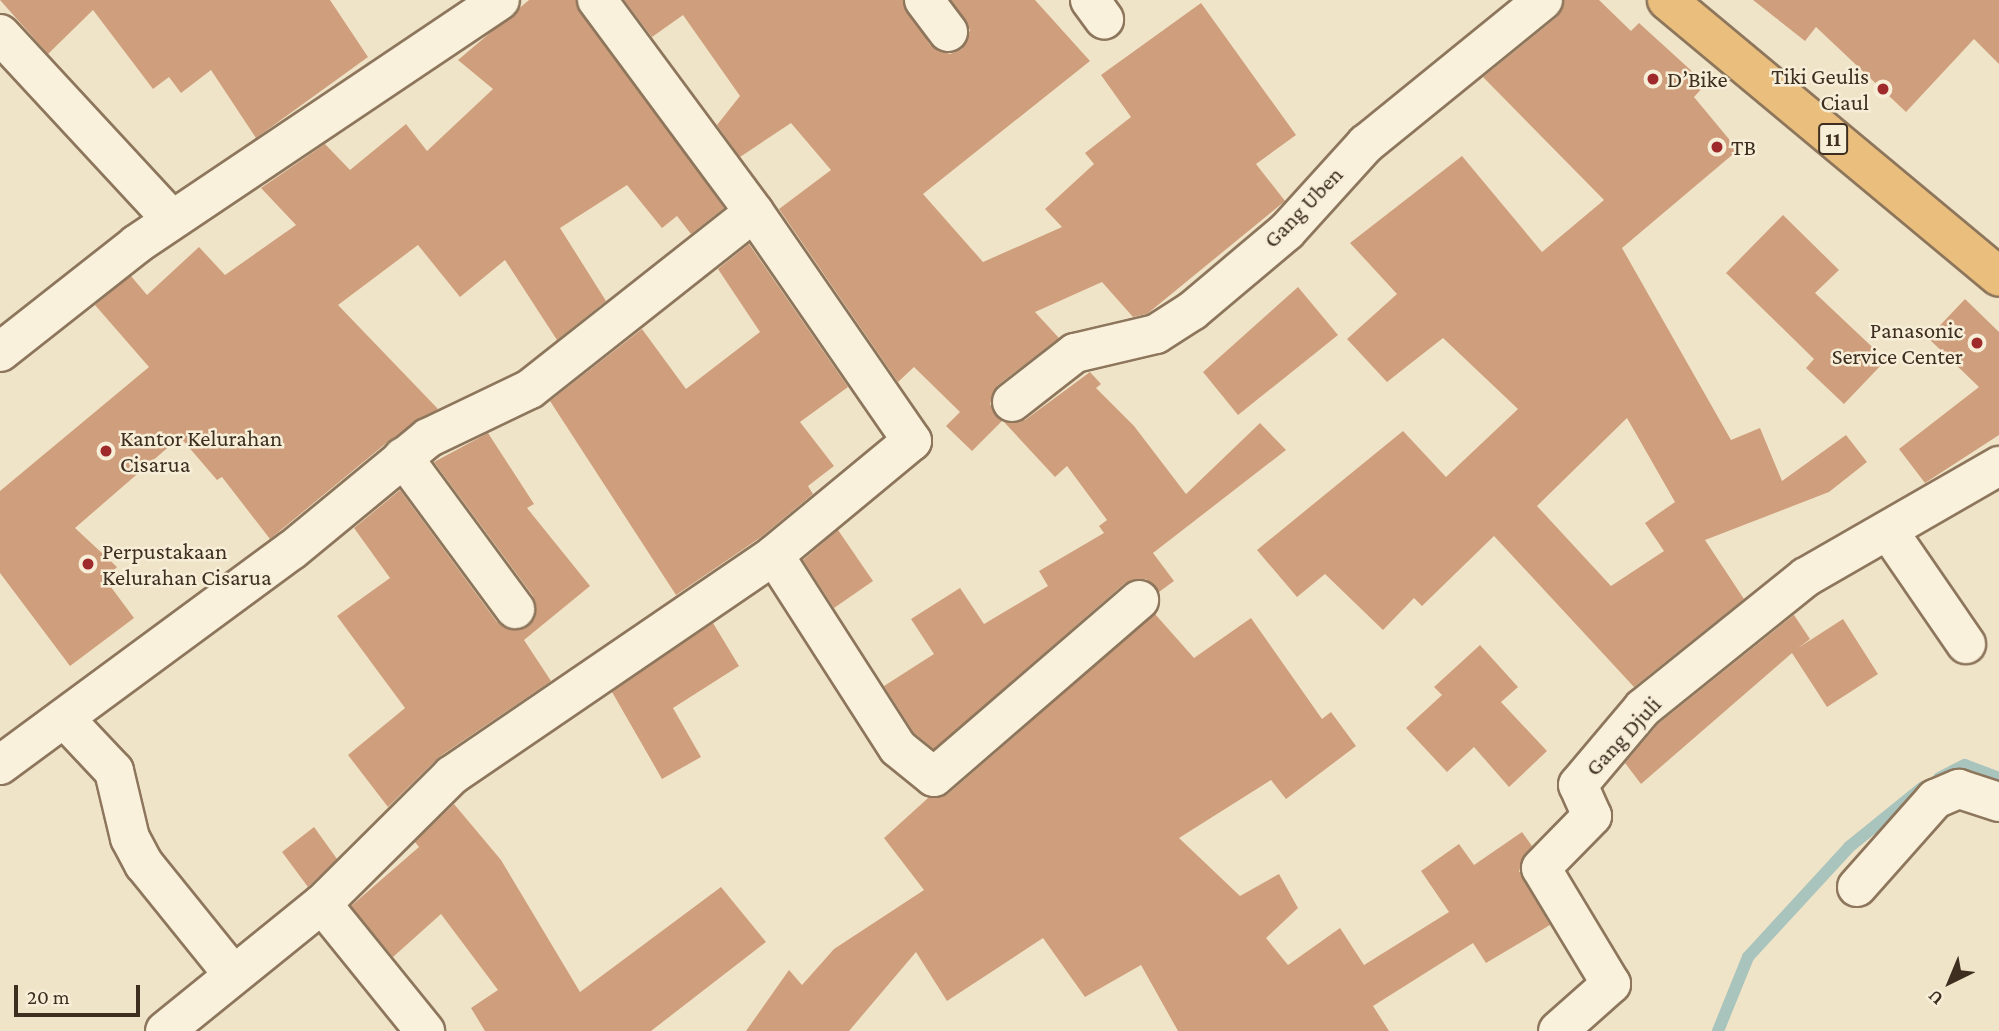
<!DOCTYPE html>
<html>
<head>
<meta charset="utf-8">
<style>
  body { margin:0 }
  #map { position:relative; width:1999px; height:1031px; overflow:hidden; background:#f0e4c8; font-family:"Crimson Pro",serif }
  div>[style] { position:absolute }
  .stream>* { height:12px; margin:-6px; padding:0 6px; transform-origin:6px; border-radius:6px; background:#a9c4bc }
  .building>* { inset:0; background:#cf9f7d }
  .roads { filter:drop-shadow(2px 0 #8d765c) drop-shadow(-2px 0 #8d765c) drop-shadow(0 2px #8d765c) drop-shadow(0 -2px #8d765c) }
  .minor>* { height:38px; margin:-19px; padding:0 19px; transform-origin:19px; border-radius:19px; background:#faf1dc }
  .trunk>* { height:38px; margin:-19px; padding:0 19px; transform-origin:19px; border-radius:19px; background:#eabe7c }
  .dots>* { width:19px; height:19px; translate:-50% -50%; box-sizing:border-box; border:4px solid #f7eed8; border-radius:50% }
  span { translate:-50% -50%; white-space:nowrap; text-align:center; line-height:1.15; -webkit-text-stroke:5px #f7eed8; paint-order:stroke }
  .shield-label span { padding:2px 5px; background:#f7eed8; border:2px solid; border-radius:5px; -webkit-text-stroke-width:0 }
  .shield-label { font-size:21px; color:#3d2e20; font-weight:700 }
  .poi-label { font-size:23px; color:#3d2e20 }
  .right { translate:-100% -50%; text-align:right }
  .left { translate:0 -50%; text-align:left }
  .street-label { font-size:23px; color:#3d2e20 }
  .north { position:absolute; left:1915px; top:947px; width:70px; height:70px; -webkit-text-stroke:5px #f7eed8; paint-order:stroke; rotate:223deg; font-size:19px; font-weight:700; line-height:28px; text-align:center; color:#3d2e20 }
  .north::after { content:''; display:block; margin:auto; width:24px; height:32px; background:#3d2e20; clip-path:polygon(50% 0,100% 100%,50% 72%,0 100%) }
  .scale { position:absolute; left:14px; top:985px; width:126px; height:32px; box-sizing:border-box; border:4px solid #3d2e20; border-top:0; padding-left:9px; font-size:21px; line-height:24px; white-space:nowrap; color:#3d2e20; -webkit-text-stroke:5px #f7eed8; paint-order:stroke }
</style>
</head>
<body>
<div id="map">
  <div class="stream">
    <i style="left:1939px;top:778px;width:29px;rotate:-27deg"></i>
    <i style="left:1965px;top:765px;width:36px;rotate:21deg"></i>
    <i style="left:1718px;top:1031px;width:80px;rotate:-67.9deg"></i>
    <i style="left:1748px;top:957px;width:149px;rotate:-47.4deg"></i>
    <i style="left:1849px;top:847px;width:95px;rotate:-39deg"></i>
  </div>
  <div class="building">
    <i style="clip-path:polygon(0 0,330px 0,368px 57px,256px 138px,211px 70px,181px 93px,169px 77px,153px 89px,93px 10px,48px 54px)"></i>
    <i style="clip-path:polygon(529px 0,576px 0,724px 208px,691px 234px,677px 216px,662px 228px,627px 185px,560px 228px,606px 301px,557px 340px,505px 260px,460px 297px,418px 245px,338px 305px,438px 409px,390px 440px,270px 539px,222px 477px,217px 480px,180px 437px,75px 528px,117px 567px,105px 579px,134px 618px,70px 666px,0 573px,0 491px,149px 367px,95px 305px,131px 276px,147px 295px,199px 247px,225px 275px,296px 225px,261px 188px,325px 144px,350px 170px,406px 124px,427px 151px,493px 89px,458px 60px)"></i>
    <i style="clip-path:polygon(624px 0,903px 0,930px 45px,950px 54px,962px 49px,970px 30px,951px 0,1035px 0,1090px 61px,923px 194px,983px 262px,1062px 227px,1045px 209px,1094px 164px,1085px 153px,1131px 117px,1101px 75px,1201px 3px,1296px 135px,1256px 164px,1285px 201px,1147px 314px,1133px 317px,1102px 282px,1035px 312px,1059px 338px,998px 385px,990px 404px,1002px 421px,972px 451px,946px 426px,960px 412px,914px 367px,898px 382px,779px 209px,831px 170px,791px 123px,740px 157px,717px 125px,740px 96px,683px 15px,652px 37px)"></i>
    <i style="clip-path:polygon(evenodd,1564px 0,1599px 0,1631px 31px,1639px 23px,1706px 84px,1694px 97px,1738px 150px,1622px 248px,1731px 440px,1760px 428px,1782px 481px,1846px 435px,1867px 462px,1829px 492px,1705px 540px,1744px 599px,1634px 687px,1494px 536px,1422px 606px,1414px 598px,1383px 630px,1325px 574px,1297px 597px,1257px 550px,1403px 431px,1446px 477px,1518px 409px,1443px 338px,1387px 382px,1347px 339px,1397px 294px,1350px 243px,1462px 156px,1542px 252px,1604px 200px,1483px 77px,1557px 17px,1564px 0,1627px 418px,1675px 502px,1645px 523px,1664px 551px,1611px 586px,1537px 506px,1627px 418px)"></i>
    <i style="clip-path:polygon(1753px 0,1999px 0,1999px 64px,1974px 39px,1906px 112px,1816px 27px,1805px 41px)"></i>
    <i style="clip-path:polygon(1783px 215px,1839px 270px,1815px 293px,1886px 360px,1844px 404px,1806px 368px,1814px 359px,1726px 273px)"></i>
    <i style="clip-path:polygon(749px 244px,848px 387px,800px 422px,834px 466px,808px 486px,813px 494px,761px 537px,676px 595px,550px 401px,642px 329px,686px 389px,760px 332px,718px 269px)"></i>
    <i style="clip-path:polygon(1298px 287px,1338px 335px,1238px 415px,1203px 372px)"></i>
    <i style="clip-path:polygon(1965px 299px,1999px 332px,1999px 435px,1925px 483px,1899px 449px,1979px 387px,1928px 338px)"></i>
    <i style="clip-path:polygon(1090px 372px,1101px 384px,1096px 388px,1134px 426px,1186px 494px,1260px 423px,1286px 450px,1153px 553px,1174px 581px,1159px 592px,1146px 579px,1125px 583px,934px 749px,914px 733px,884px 686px,934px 654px,911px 619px,960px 588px,984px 624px,1048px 586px,1039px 571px,1104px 533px,1099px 526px,1107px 520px,1067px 466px,1055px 477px,1004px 422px,1025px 420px)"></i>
    <i style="clip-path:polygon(488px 433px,534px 504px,527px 508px,590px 586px,524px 640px,551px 681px,439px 757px,388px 807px,348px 755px,405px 708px,337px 616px,390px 578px,354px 528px,400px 490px,497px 622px,507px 629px,527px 627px,535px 617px,533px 596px,434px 462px)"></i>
    <i style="clip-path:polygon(838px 530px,873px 581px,834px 608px,803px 560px)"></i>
    <i style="clip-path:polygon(1155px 614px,1194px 658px,1251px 618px,1322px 719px,1331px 712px,1356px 746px,1286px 799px,1271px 780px,1179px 838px,1240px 896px,1279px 874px,1298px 908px,1266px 938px,1288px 965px,1340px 928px,1364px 965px,1449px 912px,1421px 871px,1459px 844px,1474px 865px,1522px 832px,1532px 846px,1519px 871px,1550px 925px,1486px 963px,1473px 943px,1373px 1006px,1389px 1031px,1178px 1031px,1141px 965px,1085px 997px,1043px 938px,947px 1001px,916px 952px,849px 1031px,746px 1031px,789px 970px,802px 985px,834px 949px,924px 890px,884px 838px,928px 798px,948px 794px)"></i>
    <i style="clip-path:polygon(1794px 615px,1810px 639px,1798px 648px,1843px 619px,1878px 674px,1827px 707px,1792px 653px,1641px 784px,1625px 763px,1658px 724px)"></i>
    <i style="clip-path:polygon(713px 623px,739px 666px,673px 708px,701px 757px,662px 779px,612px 692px)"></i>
    <i style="clip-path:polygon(1480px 645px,1518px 687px,1501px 702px,1547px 751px,1509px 787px,1474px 747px,1447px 772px,1406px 728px,1442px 695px,1434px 687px)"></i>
    <i style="clip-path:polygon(454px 804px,501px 860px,580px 992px,721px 887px,766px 942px,651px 1031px,485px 1031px,471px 1008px,498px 990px,441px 914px,393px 957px,351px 906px,419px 847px,415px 842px)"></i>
    <i style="clip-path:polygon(314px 827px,337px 859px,308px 887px,282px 852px)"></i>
  </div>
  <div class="roads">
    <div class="minor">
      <i style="left:924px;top:0;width:40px;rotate:53deg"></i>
      <i style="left:1090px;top:0;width:24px;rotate:54deg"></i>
      <i style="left:0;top:34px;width:253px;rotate:47.2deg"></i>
      <i style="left:0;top:352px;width:174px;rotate:-38.2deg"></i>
      <i style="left:137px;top:244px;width:437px;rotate:-33.9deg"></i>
      <i style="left:1012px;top:402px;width:80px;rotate:-37.9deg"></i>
      <i style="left:1075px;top:353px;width:83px;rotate:-13.2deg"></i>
      <i style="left:1156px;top:334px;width:43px;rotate:-32.6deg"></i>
      <i style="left:1192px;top:311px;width:124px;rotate:-40.1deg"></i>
      <i style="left:1287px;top:231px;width:118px;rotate:-47.8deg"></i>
      <i style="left:1366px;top:144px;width:228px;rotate:-39.1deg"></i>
      <i style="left:403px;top:457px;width:189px;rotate:53.6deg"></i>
      <i style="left:1889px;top:532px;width:136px;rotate:55.5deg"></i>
      <i style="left:774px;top:555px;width:229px;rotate:57.3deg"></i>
      <i style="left:898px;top:748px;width:46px;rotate:38.9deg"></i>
      <i style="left:934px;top:777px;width:271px;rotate:-40.8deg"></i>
      <i style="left:64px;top:718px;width:73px;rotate:46.7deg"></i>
      <i style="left:114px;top:771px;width:69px;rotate:76.6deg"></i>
      <i style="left:130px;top:838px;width:30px;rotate:62deg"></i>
      <i style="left:144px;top:864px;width:140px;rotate:51.1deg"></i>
      <i style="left:0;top:765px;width:363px;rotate:-36.4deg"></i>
      <i style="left:292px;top:550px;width:176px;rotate:-39.5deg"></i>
      <i style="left:428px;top:438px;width:113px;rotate:-25.7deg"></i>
      <i style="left:530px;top:389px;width:285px;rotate:-38.3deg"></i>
      <i style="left:1857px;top:887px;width:118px;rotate:-48.4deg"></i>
      <i style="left:1935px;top:799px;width:26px;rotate:-23deg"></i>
      <i style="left:1959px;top:789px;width:42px;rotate:18deg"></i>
      <i style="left:322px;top:904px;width:164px;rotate:51deg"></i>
      <i style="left:165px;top:1031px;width:202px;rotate:-39deg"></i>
      <i style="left:322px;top:904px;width:183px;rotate:-44.8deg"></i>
      <i style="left:452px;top:775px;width:390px;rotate:-34.3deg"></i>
      <i style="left:774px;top:555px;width:179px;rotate:-39.6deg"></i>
      <i style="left:912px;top:441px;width:278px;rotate:-124.6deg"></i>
      <i style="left:754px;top:212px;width:264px;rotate:-126.5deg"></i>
      <i style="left:1558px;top:1031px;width:71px;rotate:-41.6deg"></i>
      <i style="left:1611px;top:984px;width:135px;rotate:-121.1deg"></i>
      <i style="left:1541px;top:868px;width:73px;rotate:-45.6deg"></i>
      <i style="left:1592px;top:816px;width:34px;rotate:-114deg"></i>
      <i style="left:1578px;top:785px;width:101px;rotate:-49.8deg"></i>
      <i style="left:1643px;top:708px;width:209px;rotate:-38.8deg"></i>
      <i style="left:1806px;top:577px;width:223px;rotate:-29.9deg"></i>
    </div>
    <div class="trunk">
      <i style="left:1667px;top:0;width:432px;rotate:39.8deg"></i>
    </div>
  </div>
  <div class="dots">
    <i style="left:1653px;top:79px;background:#9e2a2b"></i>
    <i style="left:1883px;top:89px;background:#9e2a2b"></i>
    <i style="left:1717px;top:147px;background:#9e2a2b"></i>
    <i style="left:1977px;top:343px;background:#9e2a2b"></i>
    <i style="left:106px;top:451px;background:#9e2a2b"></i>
    <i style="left:88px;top:564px;background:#9e2a2b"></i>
  </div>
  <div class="shield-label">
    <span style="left:1833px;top:139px">11</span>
  </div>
  <div class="poi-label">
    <span class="right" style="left:1869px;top:89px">Tiki Geulis<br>Ciaul</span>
    <span class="left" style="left:1667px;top:79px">D’Bike</span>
    <span class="left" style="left:1731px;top:147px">TB</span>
    <span class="right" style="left:1963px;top:343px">Panasonic<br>Service Center</span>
    <span class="left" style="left:120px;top:451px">Kantor Kelurahan<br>Cisarua</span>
    <span class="left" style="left:102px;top:564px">Perpustakaan<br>Kelurahan Cisarua</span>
  </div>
  <div class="street-label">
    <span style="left:1303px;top:207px;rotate:-46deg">Gang Uben</span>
    <span style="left:1623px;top:736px;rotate:-47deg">Gang Djuli</span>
  </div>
  <div class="north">U</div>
  <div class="scale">20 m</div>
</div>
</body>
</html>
